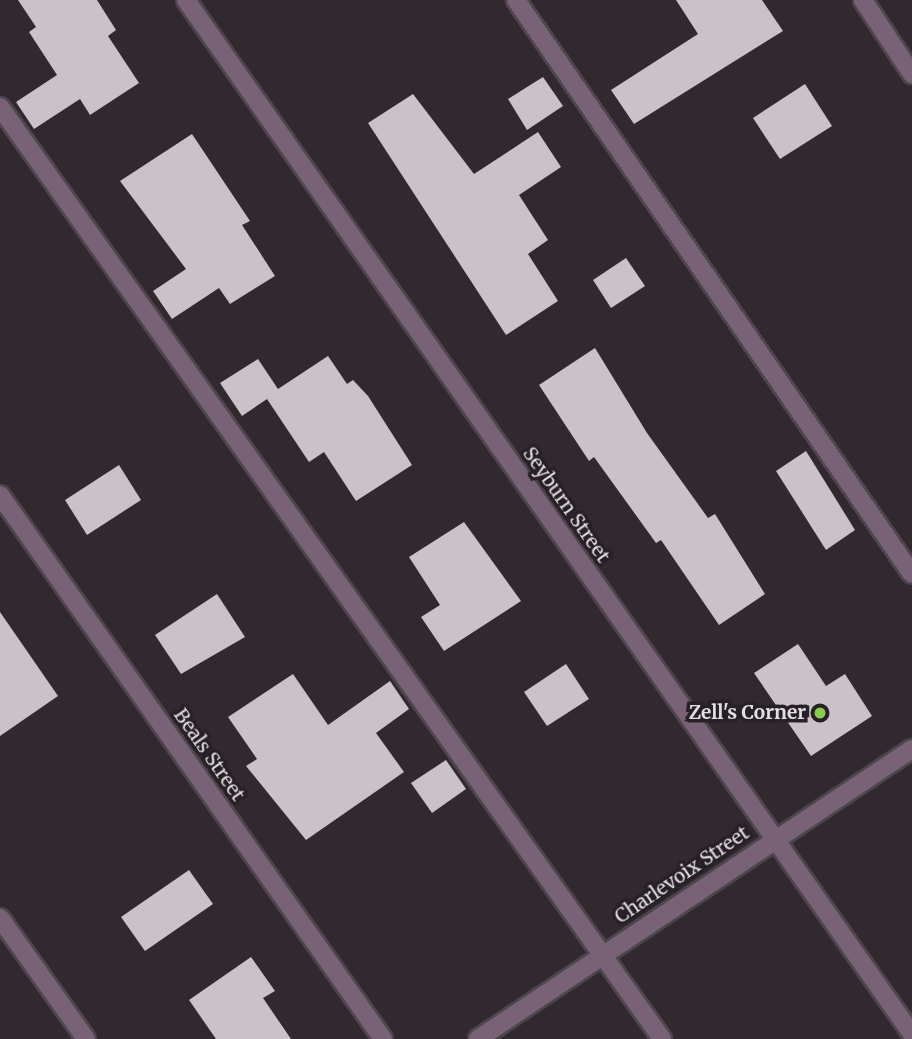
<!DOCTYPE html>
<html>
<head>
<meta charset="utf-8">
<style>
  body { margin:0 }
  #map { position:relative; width:912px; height:1039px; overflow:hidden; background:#31292f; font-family:Merriweather,serif }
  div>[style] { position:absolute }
  .building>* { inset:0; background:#cbc1c9 }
  .roads { filter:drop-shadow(2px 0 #4d464c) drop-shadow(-2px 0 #4d464c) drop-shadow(0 2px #4d464c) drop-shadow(0 -2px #4d464c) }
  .service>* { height:18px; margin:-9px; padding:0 9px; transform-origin:9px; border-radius:9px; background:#796275 }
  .minor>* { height:18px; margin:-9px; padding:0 9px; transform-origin:9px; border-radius:9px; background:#796275 }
  .tertiary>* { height:18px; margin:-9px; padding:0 9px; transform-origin:9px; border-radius:9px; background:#796275 }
  .dots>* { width:19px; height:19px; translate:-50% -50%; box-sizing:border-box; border:4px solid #272026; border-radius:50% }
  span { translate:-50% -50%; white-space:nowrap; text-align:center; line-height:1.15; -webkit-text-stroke:7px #272026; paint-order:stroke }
  .street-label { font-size:19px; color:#e3dee2 }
  .poi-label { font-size:19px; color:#e3dee2; font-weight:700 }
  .right { translate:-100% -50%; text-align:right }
</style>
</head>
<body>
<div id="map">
  <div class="building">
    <i style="clip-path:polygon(18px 0,97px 0,116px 30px,108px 36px,139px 83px,90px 115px,80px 99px,34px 129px,16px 102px,57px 75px,29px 32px,36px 27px)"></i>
    <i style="clip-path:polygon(676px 0,762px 0,783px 31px,634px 124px,611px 90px,698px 34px)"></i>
    <i style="clip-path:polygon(543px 77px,563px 106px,527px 130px,508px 99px)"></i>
    <i style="clip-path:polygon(805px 84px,832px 126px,780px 159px,753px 118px)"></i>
    <i style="clip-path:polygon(413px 94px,474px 174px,538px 132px,561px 167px,519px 195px,548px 240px,528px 254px,558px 301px,506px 335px,368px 123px)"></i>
    <i style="clip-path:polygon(192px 134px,250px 221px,242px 225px,275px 276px,230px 304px,219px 288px,172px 319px,153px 291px,186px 269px,120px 181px)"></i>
    <i style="clip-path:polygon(626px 258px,645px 286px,611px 308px,593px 280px)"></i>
    <i style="clip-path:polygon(595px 348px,647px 433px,708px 518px,715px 514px,765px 594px,719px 625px,661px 540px,656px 543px,594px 457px,589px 461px,539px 385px)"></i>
    <i style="clip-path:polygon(328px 356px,347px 384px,353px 380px,368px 396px,412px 465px,356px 501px,324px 452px,309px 462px,267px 399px,242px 416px,220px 383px,258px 359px,278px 389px)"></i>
    <i style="clip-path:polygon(806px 451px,855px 530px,826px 550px,776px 471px)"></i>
    <i style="clip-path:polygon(119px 465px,141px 500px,87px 535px,65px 500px)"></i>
    <i style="clip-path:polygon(464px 522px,521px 601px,444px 651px,421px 617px,440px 605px,409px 557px)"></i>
    <i style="clip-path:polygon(217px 594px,245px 637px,181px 674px,155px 635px)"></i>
    <i style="clip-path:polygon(0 612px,58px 696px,0 736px)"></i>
    <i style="clip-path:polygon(798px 644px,826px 686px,845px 674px,872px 716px,811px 756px,754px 673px)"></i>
    <i style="clip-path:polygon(566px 664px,589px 699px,547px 726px,524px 692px)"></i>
    <i style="clip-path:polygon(293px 674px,328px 725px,390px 681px,409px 709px,376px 733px,404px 772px,306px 840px,246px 766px,257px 759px,228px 717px)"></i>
    <i style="clip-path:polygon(446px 760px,466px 789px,432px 813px,411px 783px)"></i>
    <i style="clip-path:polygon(189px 870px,213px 904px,145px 951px,121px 917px)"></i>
    <i style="clip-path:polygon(251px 957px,275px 991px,263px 998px,291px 1039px,216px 1039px,189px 1000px)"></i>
  </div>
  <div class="roads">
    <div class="service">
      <i style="left:516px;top:0;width:697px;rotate:55.4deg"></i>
      <i style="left:0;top:107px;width:1143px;rotate:54.61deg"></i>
      <i style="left:0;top:918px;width:148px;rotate:54.6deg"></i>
    </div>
    <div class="minor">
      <i style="left:186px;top:0;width:1263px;rotate:54.93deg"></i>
      <i style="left:863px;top:0;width:89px;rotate:56.5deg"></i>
      <i style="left:0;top:495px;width:665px;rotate:54.85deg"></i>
    </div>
    <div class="tertiary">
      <i style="left:478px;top:1039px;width:522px;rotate:-33.75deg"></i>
    </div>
  </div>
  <div class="dots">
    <i style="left:820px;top:713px;background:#85cf4c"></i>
  </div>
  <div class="street-label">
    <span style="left:566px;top:505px;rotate:55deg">Seyburn Street</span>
    <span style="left:209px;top:755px;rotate:55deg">Beals Street</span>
    <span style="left:682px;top:875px;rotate:-34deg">Charlevoix Street</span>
  </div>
  <div class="poi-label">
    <span class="right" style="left:806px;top:713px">Zell's Corner</span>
  </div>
</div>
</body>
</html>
